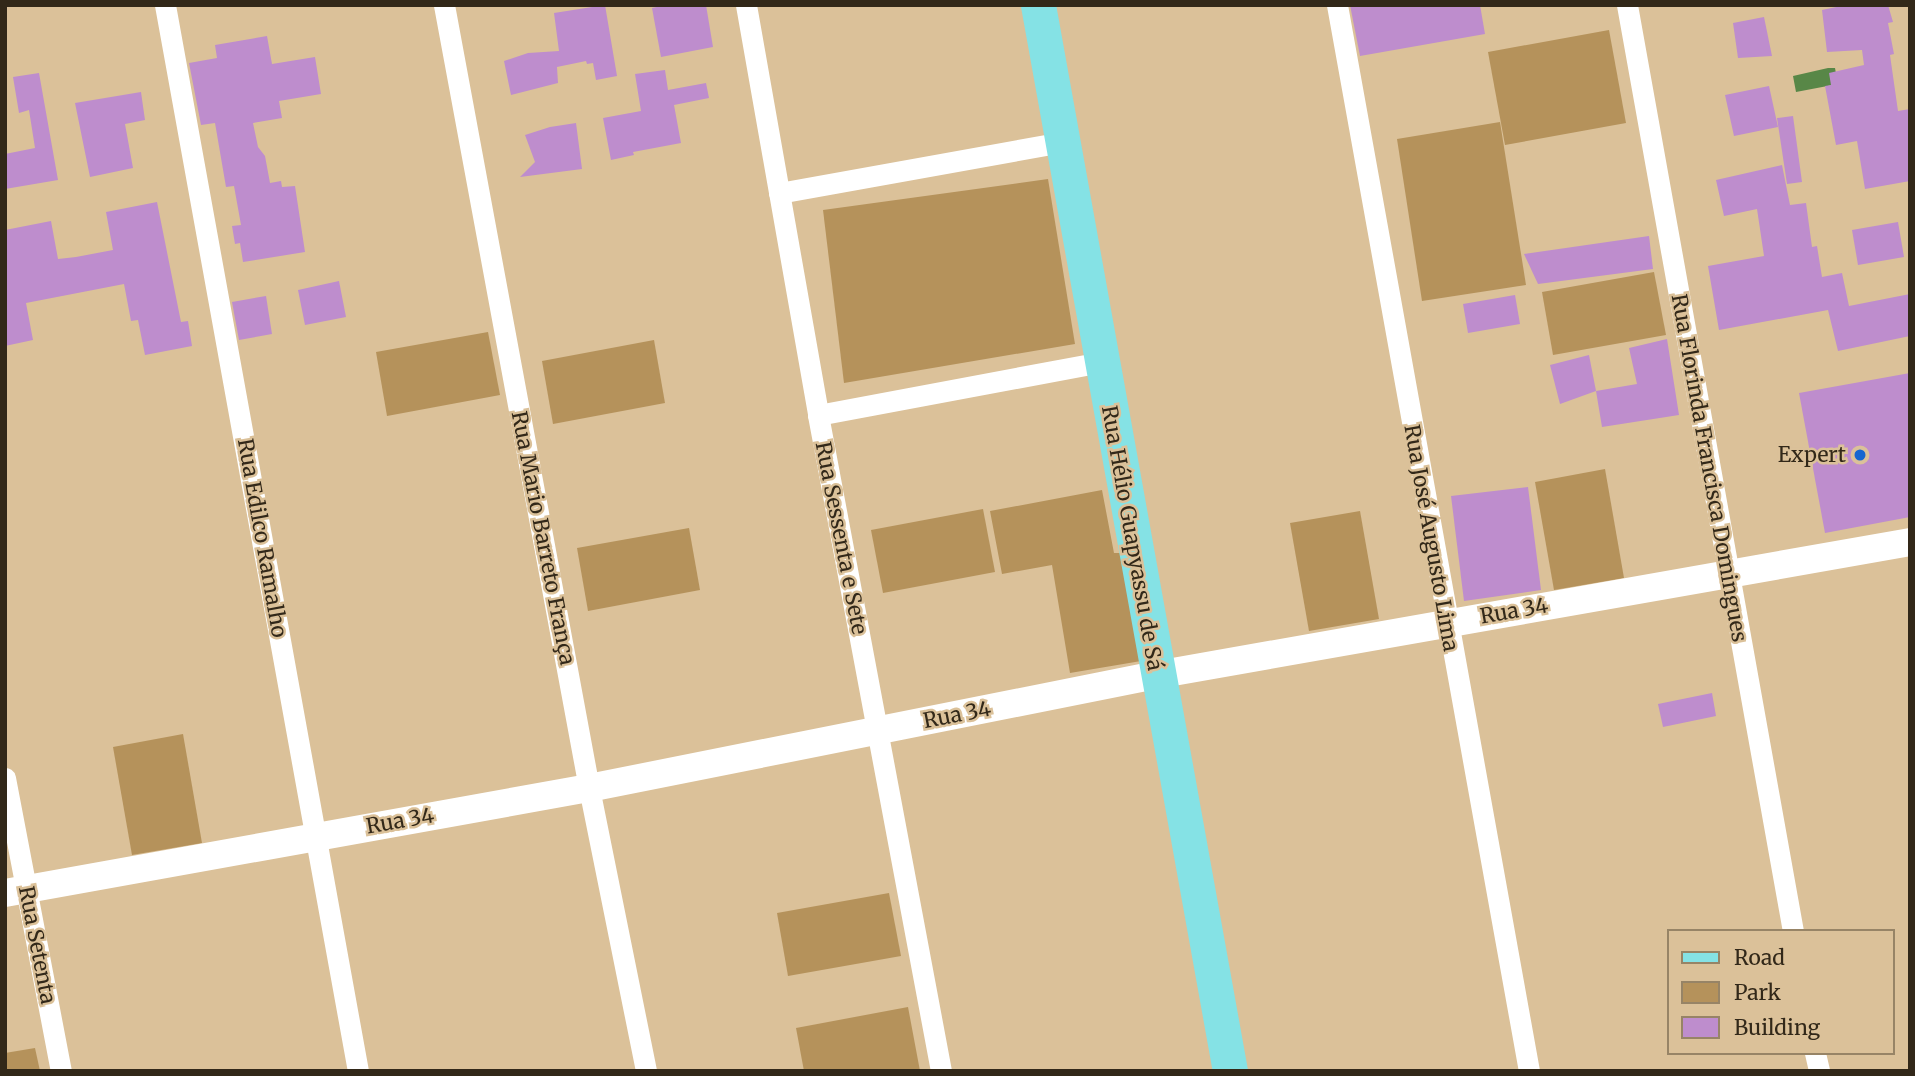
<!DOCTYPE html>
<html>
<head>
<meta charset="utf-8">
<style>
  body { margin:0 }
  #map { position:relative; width:1915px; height:1076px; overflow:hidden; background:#dbc199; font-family:Merriweather,serif }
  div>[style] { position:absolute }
  .green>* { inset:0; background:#b5925b }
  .water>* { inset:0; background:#588747 }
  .building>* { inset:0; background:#be8dcd }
  .minor>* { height:21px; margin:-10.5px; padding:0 10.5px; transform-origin:10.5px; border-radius:10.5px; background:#fff }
  .tertiary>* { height:28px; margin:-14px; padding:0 14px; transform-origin:14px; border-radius:14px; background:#fff }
  .primary>* { height:35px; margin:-17.5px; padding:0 17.5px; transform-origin:17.5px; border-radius:17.5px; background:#85e2e5 }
  .dots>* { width:19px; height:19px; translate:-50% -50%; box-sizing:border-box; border:4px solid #dbc199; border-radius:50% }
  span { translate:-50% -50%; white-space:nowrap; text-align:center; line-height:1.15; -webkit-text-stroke:5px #dbc199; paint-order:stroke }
  .poi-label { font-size:21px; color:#322819 }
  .right { translate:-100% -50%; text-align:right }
  .street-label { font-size:21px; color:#322819 }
  .frame { position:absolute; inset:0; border:7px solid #322819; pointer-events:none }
  .legend { position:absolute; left:1667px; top:929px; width:228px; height:126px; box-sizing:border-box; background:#dbc199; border:2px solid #978466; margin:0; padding:9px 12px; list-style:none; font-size:21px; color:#322819 }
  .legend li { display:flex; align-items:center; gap:14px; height:35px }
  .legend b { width:35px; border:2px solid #978466 }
</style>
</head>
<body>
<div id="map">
  <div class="green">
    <i style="clip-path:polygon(1609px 30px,1626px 123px,1505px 145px,1488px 52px)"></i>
    <i style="clip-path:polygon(1500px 122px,1526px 285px,1422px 301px,1397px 139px)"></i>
    <i style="clip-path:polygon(1048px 179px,1075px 344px,844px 383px,823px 210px)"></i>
    <i style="clip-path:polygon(1654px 272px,1666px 335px,1553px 355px,1542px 292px)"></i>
    <i style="clip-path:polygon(488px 332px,500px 395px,387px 416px,376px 352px)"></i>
    <i style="clip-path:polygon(654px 340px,665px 403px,553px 424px,542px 361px)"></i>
    <i style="clip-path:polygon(1605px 469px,1624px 578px,1554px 590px,1535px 482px)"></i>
    <i style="clip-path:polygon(1102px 490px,1114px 553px,1122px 553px,1141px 661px,1070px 673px,1052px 565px,1002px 574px,990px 511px)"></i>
    <i style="clip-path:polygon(983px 509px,995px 572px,883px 593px,871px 530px)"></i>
    <i style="clip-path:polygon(1360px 511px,1379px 619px,1309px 631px,1290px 523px)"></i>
    <i style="clip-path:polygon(689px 528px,700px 590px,588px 611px,577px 548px)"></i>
    <i style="clip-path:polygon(183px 734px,202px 843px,132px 855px,113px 747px)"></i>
    <i style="clip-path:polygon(889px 893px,901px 956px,788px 976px,777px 913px)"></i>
    <i style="clip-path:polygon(908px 1007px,920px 1071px,804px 1071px,796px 1028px)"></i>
    <i style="clip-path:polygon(35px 1048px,40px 1071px,5px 1071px,5px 1053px)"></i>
  </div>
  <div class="water">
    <i style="clip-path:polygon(1828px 68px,1835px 68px,1838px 84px,1796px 92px,1793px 76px)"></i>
  </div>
  <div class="building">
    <i style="clip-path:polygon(605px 5px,617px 76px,596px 80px,593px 63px,587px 64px,586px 61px,557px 67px,558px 83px,511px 95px,504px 61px,528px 53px,559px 51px,554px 13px)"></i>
    <i style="clip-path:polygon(666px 5px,706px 5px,713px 47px,661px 57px,652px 8px)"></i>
    <i style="clip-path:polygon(1350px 5px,1480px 5px,1485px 34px,1360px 56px)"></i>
    <i style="clip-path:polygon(1846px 5px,1888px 5px,1893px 22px,1888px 23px,1894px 54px,1890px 55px,1898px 111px,1910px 109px,1910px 181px,1865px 189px,1857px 141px,1836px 145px,1825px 86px,1831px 85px,1829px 73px,1864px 65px,1862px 50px,1827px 52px,1822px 10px)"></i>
    <i style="clip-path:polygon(1764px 17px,1772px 56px,1738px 58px,1733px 23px)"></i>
    <i style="clip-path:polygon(267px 36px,272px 64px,315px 57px,321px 94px,279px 101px,282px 118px,253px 123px,258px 147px,265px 156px,270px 183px,281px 181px,282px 187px,295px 186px,305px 252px,243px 262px,240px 243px,235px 244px,232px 226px,241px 225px,234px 186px,226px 187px,215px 123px,201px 125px,189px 63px,217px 58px,215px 45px)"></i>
    <i style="clip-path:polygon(665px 70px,668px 90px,706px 83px,709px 98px,674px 105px,681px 143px,633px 152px,634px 155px,611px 160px,603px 118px,641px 111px,635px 74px)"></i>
    <i style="clip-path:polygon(39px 73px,58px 180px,5px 189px,5px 154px,35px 148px,29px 110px,19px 113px,13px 77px)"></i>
    <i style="clip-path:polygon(1769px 86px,1778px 127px,1734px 136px,1725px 95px)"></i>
    <i style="clip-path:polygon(141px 92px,145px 120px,125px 124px,133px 168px,90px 177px,75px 103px)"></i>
    <i style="clip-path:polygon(1793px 116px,1802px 182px,1787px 184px,1777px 118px)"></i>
    <i style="clip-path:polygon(576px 123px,582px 169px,520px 177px,535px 162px,525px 135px,550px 127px)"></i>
    <i style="clip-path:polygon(1782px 165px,1790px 205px,1806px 203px,1812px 247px,1817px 246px,1822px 277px,1842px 273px,1849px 306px,1910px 294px,1910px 336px,1838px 351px,1828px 310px,1719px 330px,1708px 266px,1764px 256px,1757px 209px,1724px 216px,1716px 180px)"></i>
    <i style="clip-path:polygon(157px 202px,181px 322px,188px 321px,192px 346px,145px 355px,138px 320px,131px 321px,124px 284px,26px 303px,33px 340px,5px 346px,5px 230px,51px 221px,58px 259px,76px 257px,113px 250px,106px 212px)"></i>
    <i style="clip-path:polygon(1898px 222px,1904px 257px,1858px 265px,1852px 230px)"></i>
    <i style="clip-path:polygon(1649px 236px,1653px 269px,1538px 284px,1524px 254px)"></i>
    <i style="clip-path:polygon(339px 281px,346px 317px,305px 325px,298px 290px)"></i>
    <i style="clip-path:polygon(1515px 295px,1520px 324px,1468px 333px,1463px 304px)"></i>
    <i style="clip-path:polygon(266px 296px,272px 334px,239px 340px,232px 302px)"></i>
    <i style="clip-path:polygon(1667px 339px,1679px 415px,1602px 427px,1596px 391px,1637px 384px,1629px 348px)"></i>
    <i style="clip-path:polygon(1589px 355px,1596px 391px,1560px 404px,1550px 365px)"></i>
    <i style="clip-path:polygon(1910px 373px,1910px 517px,1825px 533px,1799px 393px)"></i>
    <i style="clip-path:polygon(1528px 487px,1541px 590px,1464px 601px,1451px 496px)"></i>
    <i style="clip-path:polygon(1712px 693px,1716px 716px,1663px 727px,1658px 704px)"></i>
  </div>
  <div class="minor">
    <i style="left:165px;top:5px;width:1083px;rotate:79.74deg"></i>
    <i style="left:444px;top:5px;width:796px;rotate:79.51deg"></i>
    <i style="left:589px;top:788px;width:289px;rotate:78.6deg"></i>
    <i style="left:746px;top:5px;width:416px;rotate:80deg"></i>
    <i style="left:818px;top:415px;width:667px;rotate:79.38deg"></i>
    <i style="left:1337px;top:5px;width:1083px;rotate:79.79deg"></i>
    <i style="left:1627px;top:5px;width:941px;rotate:79.84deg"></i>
    <i style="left:779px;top:193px;width:288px;rotate:-10.2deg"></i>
    <i style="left:818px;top:415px;width:287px;rotate:-10.6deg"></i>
    <i style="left:5px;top:778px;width:298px;rotate:79.2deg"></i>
    <i style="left:1815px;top:1053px;width:18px;rotate:77deg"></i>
  </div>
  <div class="tertiary">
    <i style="left:5px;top:893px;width:593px;rotate:-10.19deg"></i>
    <i style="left:589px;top:788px;width:578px;rotate:-11.27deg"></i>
    <i style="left:1156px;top:675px;width:766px;rotate:-10deg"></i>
  </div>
  <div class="primary">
    <i style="left:1038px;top:5px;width:1083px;rotate:79.79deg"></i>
  </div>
  <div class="dots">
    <i style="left:1860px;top:455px;background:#1666d0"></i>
  </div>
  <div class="poi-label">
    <span class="right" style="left:1846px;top:455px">Expert</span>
  </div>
  <div class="street-label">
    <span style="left:1709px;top:468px;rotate:80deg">Rua Florinda Francisca Domingues</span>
    <span style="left:262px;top:538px;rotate:80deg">Rua Edilco Ramalho</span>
    <span style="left:543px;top:538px;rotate:79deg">Rua Mario Barreto França</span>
    <span style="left:841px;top:538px;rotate:79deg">Rua Sessenta e Sete</span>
    <span style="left:1132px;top:538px;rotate:80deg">Rua Hélio Guapyassu de Sá</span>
    <span style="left:1431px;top:538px;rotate:80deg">Rua José Augusto Lima</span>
    <span style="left:1514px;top:611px;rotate:-10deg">Rua 34</span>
    <span style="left:957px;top:715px;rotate:-11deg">Rua 34</span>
    <span style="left:400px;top:821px;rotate:-10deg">Rua 34</span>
    <span style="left:37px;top:945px;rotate:79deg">Rua Setenta</span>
  </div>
  <div class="frame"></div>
  <ul class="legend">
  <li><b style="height:9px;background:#85e2e5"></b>Road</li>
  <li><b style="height:19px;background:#b5925b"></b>Park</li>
  <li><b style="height:19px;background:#be8dcd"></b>Building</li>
  </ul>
</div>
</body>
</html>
